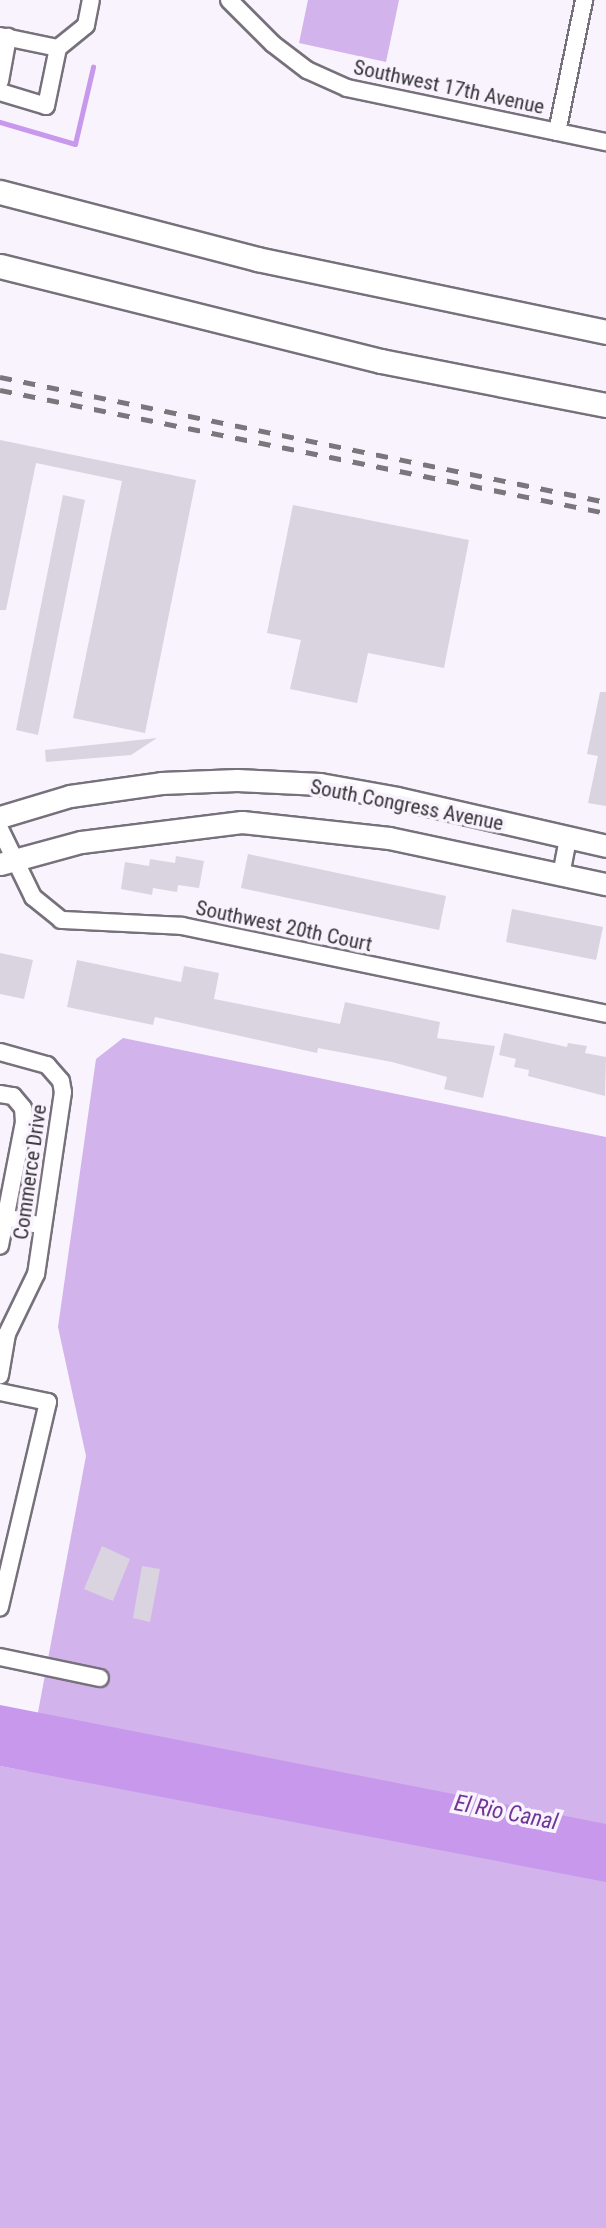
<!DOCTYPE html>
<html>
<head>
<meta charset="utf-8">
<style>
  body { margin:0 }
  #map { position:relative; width:606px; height:2228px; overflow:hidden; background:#f9f3fe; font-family:"Roboto Condensed",sans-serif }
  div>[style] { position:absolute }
  .green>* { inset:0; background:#d2b3ec }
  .water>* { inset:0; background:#c798ec }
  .stream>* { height:4.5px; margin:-2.25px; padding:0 2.25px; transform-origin:2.25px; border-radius:2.25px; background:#c798ec }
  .building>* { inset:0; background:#dad4e0 }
  .roads { filter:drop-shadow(2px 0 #77717c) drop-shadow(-2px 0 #77717c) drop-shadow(0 2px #77717c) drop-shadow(0 -2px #77717c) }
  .minor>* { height:16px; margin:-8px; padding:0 8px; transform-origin:8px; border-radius:8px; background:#fff }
  .major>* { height:21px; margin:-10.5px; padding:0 10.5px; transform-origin:10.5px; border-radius:10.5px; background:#fff }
  .highway>* { height:23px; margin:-11.5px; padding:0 11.5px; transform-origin:11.5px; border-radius:11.5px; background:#fff }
  .rail>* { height:4.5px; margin-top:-2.25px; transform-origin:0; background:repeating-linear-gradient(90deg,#79767c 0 12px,transparent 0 24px) }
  span { translate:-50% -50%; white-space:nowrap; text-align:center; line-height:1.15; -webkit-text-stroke:7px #f9f3fe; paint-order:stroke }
  .street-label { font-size:21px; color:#373539 }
  .water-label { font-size:23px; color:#713697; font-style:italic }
</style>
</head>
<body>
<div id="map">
  <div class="green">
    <i style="clip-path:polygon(308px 0,399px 0,386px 62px,299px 43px)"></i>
    <i style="clip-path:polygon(123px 1038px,606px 1137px,606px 2228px,0 2228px,0 1766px,27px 1771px,86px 1456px,58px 1327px,96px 1059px)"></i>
  </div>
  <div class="water">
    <i style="clip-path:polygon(0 1705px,606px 1824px,606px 1882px,0 1766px)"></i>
  </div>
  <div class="stream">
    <i style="left:0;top:122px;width:78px;rotate:16.3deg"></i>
    <i style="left:75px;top:144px;width:79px;rotate:-76.8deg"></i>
  </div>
  <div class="building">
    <i style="clip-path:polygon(0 440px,196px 480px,145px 733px,73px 718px,122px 481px,36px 463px,6px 610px,0 610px)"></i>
    <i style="clip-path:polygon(63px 495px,85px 500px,38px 735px,16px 730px)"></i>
    <i style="clip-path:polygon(293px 505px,469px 540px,444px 668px,368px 653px,357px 703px,290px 689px,301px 640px,267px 633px)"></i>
    <i style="clip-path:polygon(600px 692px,606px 692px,606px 806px,588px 803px,598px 756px,587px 754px)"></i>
    <i style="clip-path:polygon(157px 738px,131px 755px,46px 762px,45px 750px)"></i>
    <i style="clip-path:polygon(248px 854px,446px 896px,439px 930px,241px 888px)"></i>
    <i style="clip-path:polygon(176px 856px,204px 861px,199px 888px,178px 885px,177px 892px,153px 888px,152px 895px,121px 889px,125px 862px,149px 866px,150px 859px,175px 863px)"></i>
    <i style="clip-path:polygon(512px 909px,603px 927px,596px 960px,506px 942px)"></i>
    <i style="clip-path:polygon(0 953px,33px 960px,24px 999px,0 994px)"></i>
    <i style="clip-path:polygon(77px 960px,181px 982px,184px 966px,219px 973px,214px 999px,340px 1024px,345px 1002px,440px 1022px,437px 1038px,495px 1046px,483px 1098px,444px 1089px,447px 1077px,392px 1062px,318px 1048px,317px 1053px,155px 1017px,153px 1025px,67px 1007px)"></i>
    <i style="clip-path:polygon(504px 1033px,567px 1047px,568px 1043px,587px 1046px,585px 1053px,606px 1057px,605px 1096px,528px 1076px,529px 1070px,514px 1067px,516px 1059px,499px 1055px)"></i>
    <i style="clip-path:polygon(102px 1546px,130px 1559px,113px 1601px,84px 1589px)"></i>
    <i style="clip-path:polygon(142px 1566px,160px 1569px,150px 1622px,133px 1618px)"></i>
  </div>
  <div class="roads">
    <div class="minor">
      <i style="left:229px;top:0;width:62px;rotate:45deg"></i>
      <i style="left:273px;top:44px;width:43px;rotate:37.4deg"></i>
      <i style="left:307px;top:70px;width:44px;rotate:24.2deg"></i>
      <i style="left:347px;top:88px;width:265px;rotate:11.8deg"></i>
      <i style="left:0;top:36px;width:59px;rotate:11.7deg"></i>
      <i style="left:58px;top:48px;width:36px;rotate:-39deg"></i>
      <i style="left:86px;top:25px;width:25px;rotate:-79deg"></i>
      <i style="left:0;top:81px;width:45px;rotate:-79.7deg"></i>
      <i style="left:0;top:92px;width:48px;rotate:16.9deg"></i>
      <i style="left:46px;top:106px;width:59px;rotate:-78.3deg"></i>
      <i style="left:557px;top:132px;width:135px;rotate:-78.4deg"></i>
      <i style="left:0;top:829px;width:76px;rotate:64.1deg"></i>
      <i style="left:33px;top:897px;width:36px;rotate:39deg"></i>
      <i style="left:61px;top:920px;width:121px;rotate:2.8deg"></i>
      <i style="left:182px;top:926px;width:433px;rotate:11.7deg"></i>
      <i style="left:561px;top:875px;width:37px;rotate:-79deg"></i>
      <i style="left:0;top:1052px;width:49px;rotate:15.5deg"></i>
      <i style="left:47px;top:1065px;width:21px;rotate:49deg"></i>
      <i style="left:61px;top:1081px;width:11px;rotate:80deg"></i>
      <i style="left:63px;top:1092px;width:184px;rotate:98.4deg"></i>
      <i style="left:36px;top:1274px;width:67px;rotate:115.8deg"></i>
      <i style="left:7px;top:1334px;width:42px;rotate:99.7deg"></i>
      <i style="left:0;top:1094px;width:13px;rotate:9deg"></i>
      <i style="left:13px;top:1096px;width:16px;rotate:50deg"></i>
      <i style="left:23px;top:1108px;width:14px;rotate:86deg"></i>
      <i style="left:24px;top:1122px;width:126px;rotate:101deg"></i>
      <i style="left:6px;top:1217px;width:38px;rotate:14deg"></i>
      <i style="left:0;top:1392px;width:49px;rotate:11.8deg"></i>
      <i style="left:48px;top:1402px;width:211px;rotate:103.2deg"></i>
      <i style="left:0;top:1657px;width:102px;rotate:11.9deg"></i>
    </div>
    <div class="major">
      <i style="left:0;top:817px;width:73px;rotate:-16.7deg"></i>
      <i style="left:70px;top:796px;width:92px;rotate:-8.1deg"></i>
      <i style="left:161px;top:783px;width:76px;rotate:-2.3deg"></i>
      <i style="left:237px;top:780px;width:83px;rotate:2.8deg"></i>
      <i style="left:320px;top:784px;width:78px;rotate:10.3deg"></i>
      <i style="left:397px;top:798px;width:214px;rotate:12.9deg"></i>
      <i style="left:0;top:864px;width:84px;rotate:-15.2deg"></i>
      <i style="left:81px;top:842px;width:162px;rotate:-7.1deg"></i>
      <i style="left:242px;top:822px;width:148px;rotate:6.2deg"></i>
      <i style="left:389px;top:838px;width:222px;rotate:12deg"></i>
    </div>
    <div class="highway">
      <i style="left:0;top:192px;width:266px;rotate:14.6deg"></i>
      <i style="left:257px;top:259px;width:357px;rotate:11.8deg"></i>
      <i style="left:0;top:266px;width:393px;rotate:14deg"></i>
      <i style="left:381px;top:361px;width:229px;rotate:11.1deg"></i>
    </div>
  </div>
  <div class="rail">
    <i style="left:0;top:377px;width:619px;rotate:11.65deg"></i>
    <i style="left:0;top:390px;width:618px;rotate:11.47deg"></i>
  </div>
  <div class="street-label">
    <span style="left:449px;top:87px;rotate:12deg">Southwest 17th Avenue</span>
    <span style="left:407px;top:805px;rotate:11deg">South Congress Avenue</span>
    <span style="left:284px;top:926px;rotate:12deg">Southwest 20th Court</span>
    <span style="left:30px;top:1172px;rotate:-82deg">Commerce Drive</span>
  </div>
  <div class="water-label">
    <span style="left:506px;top:1813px;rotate:11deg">El Rio Canal</span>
  </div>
</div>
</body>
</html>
